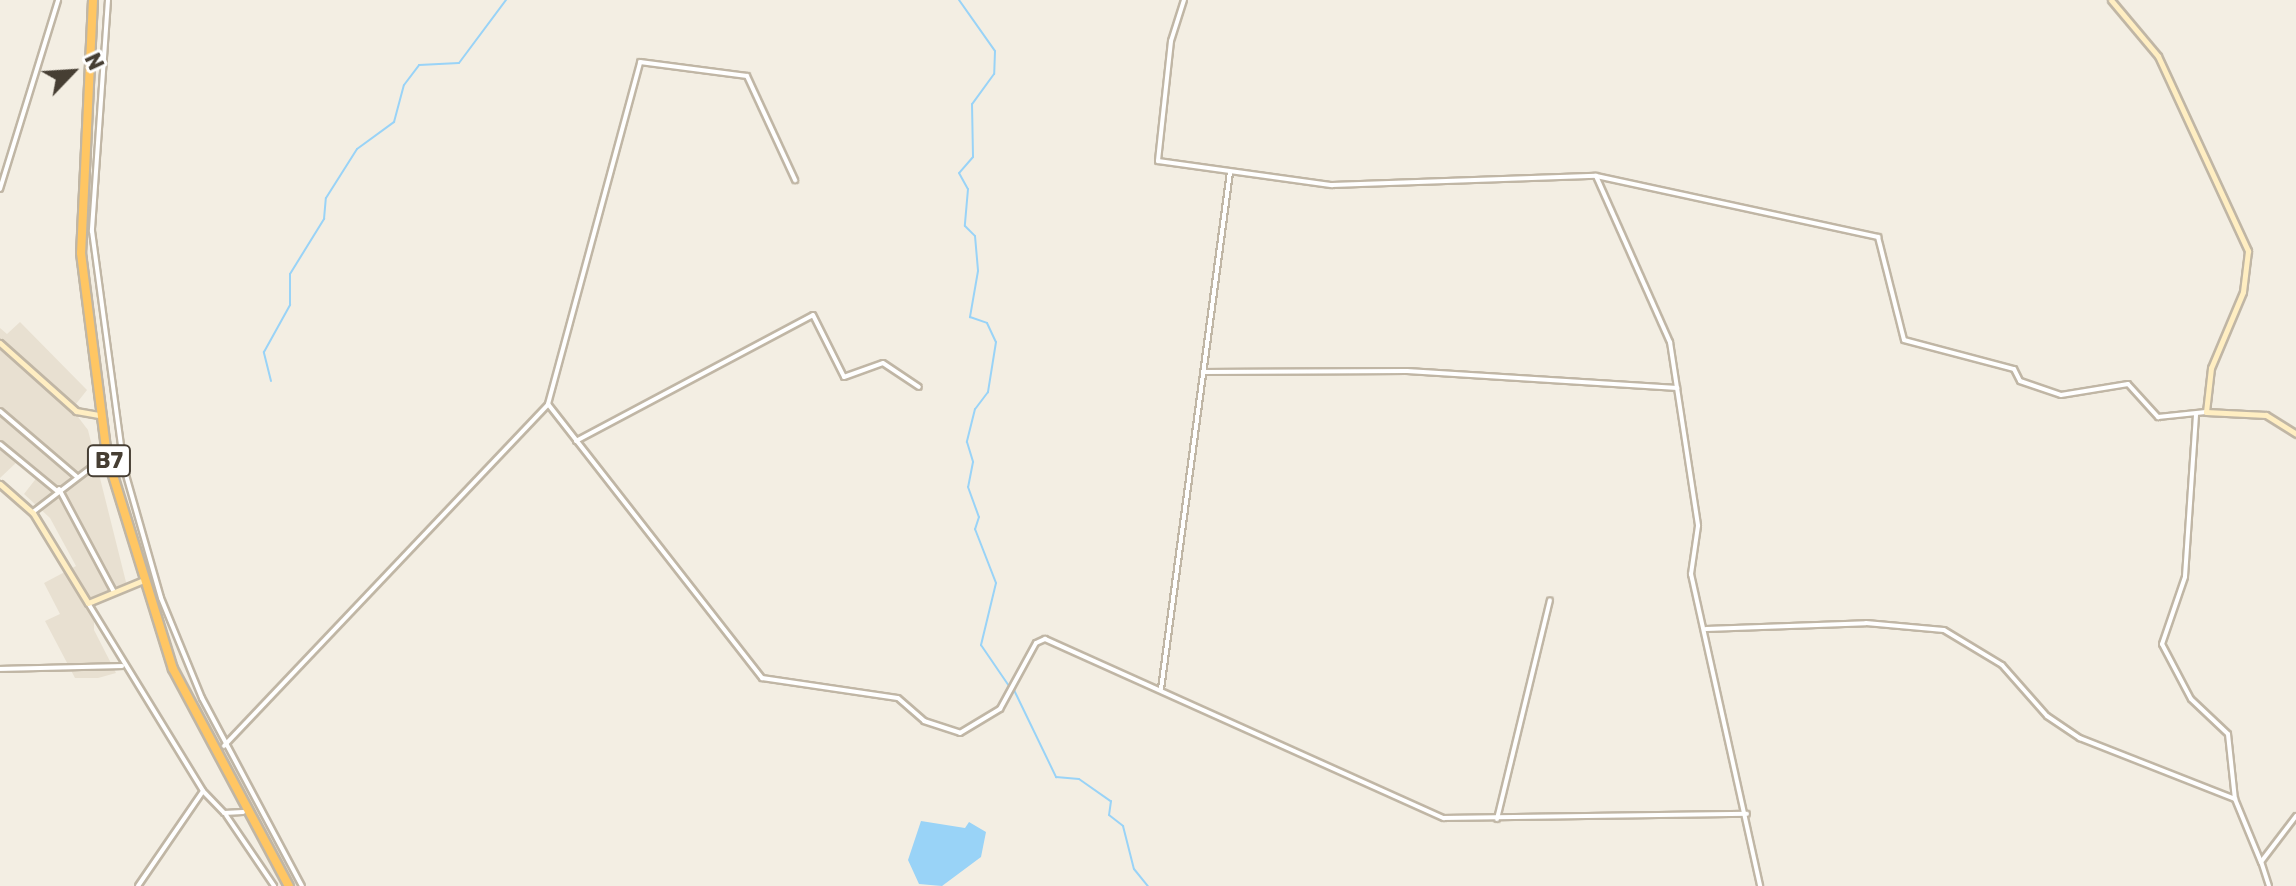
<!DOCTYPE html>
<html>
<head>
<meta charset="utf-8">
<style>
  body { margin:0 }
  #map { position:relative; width:2296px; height:886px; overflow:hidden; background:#f3eee3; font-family:Rubik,sans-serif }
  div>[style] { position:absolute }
  .residential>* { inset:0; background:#e8e0d1 }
  .water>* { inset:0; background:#99d3f7 }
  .stream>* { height:2px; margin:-1px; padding:0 1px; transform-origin:1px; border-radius:1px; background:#99d3f7 }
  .roads { filter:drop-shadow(2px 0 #c0b6a5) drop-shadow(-2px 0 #c0b6a5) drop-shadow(0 2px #c0b6a5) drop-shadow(0 -2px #c0b6a5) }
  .street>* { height:4px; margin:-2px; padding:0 2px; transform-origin:2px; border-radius:2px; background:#fff }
  .secondary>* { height:5px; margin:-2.5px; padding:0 2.5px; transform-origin:2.5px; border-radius:2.5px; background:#ffeec2 }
  .highway>* { height:8px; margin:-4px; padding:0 4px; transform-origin:4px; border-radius:4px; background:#ffc663 }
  span { translate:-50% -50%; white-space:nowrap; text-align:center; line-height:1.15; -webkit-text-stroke:6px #fff; paint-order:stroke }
  .shield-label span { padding:2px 6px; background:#fff; border:2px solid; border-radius:6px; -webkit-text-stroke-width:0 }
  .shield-label { font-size:22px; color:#463e33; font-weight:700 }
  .north { position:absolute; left:32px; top:32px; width:80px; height:80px; -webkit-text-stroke:6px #fff; paint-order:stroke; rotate:65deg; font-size:22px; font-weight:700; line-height:32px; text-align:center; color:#463e33 }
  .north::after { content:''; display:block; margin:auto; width:28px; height:36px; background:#463e33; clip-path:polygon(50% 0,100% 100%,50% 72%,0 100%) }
</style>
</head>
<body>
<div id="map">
  <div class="residential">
    <i style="clip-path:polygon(20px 322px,87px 390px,72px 409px,88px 430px,127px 586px,94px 598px,94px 630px,116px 673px,98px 678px,75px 678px,45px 621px,60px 614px,44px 583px,76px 566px,50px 518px,24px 494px,38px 476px,19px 460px,0 478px,0 328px,7px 334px)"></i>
  </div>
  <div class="water">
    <i style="clip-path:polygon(921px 821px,965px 828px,969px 822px,986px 832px,981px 857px,942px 886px,919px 884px,908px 860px)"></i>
  </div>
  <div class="stream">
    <i style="left:959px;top:0;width:62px;rotate:54.8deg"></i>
    <i style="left:995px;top:51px;width:23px;rotate:92deg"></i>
    <i style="left:994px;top:74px;width:37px;rotate:126deg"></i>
    <i style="left:972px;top:104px;width:53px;rotate:88.9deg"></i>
    <i style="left:973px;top:157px;width:21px;rotate:131deg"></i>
    <i style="left:959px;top:173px;width:18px;rotate:61deg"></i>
    <i style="left:968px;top:189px;width:37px;rotate:95deg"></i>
    <i style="left:965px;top:226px;width:14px;rotate:45deg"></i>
    <i style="left:975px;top:236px;width:35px;rotate:85deg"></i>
    <i style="left:978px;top:271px;width:47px;rotate:99.9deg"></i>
    <i style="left:970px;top:317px;width:18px;rotate:19deg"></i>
    <i style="left:987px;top:323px;width:21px;rotate:65deg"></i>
    <i style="left:996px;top:342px;width:51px;rotate:99.1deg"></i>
    <i style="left:988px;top:392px;width:21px;rotate:127deg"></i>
    <i style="left:975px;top:409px;width:34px;rotate:104deg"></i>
    <i style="left:967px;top:442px;width:21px;rotate:73deg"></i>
    <i style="left:973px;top:462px;width:25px;rotate:101deg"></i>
    <i style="left:968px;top:487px;width:32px;rotate:70deg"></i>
    <i style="left:979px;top:517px;width:13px;rotate:108deg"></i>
    <i style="left:975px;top:529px;width:58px;rotate:68.7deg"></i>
    <i style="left:996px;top:583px;width:64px;rotate:103.6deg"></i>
    <i style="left:981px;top:645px;width:50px;rotate:55.7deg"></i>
    <i style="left:271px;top:381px;width:30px;rotate:-104deg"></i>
    <i style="left:264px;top:352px;width:54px;rotate:-61deg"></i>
    <i style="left:290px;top:305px;width:31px;rotate:-90deg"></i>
    <i style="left:290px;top:274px;width:65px;rotate:-58.3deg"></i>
    <i style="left:324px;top:219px;width:21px;rotate:-85deg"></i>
    <i style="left:326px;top:198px;width:58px;rotate:-57.7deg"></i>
    <i style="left:357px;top:149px;width:46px;rotate:-36.1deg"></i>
    <i style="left:394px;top:122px;width:38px;rotate:-75deg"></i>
    <i style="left:404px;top:85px;width:25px;rotate:-53deg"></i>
    <i style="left:419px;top:65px;width:40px;rotate:-2.9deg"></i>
    <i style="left:459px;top:63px;width:79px;rotate:-53.3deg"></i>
    <i style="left:1014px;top:690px;width:97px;rotate:64.2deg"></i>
    <i style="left:1056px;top:777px;width:23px;rotate:5deg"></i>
    <i style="left:1079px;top:779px;width:39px;rotate:35deg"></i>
    <i style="left:1111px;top:801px;width:14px;rotate:98deg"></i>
    <i style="left:1109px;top:815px;width:18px;rotate:38deg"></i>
    <i style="left:1123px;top:826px;width:44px;rotate:75.7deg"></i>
    <i style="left:1134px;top:869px;width:22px;rotate:51deg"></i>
  </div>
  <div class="roads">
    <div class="street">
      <i style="left:108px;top:0;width:232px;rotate:94deg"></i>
      <i style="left:92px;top:231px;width:239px;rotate:82.3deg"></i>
      <i style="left:124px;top:468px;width:135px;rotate:74.1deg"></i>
      <i style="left:161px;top:598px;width:108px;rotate:67.7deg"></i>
      <i style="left:202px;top:698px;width:213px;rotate:62deg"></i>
      <i style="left:1184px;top:0;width:43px;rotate:107.6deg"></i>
      <i style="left:1171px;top:41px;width:121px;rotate:96.2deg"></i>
      <i style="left:1158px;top:161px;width:176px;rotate:7.9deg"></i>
      <i style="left:1332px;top:185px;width:264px;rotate:-2deg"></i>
      <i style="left:1596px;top:176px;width:182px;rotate:66deg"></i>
      <i style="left:1670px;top:342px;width:186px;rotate:81.3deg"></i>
      <i style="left:1698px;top:526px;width:49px;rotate:98.3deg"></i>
      <i style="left:1691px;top:574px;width:320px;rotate:77.5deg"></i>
      <i style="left:1596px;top:176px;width:289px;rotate:12.2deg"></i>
      <i style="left:1878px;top:237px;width:106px;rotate:75.8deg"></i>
      <i style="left:1904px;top:340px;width:114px;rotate:14.8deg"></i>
      <i style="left:2014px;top:369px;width:13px;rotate:63deg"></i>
      <i style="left:2020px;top:381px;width:43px;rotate:18.9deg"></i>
      <i style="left:2061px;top:395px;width:68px;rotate:-9.3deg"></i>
      <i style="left:2128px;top:384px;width:45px;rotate:47.7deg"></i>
      <i style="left:2158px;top:417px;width:48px;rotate:-5.9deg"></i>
      <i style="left:0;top:189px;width:198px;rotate:-72.9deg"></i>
      <i style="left:1203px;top:372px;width:204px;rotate:-0.3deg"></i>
      <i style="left:1407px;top:371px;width:271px;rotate:3.6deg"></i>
      <i style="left:548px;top:404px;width:348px;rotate:52deg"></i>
      <i style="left:762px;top:678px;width:137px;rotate:8.4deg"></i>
      <i style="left:898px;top:698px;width:35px;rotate:41deg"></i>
      <i style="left:924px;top:721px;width:38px;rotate:18deg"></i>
      <i style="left:960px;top:733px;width:47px;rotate:-31deg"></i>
      <i style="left:1000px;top:709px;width:75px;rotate:-61.4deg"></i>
      <i style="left:1036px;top:643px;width:10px;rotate:-24deg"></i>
      <i style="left:1045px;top:639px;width:437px;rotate:24.2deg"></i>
      <i style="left:1444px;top:818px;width:303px;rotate:-0.8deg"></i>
      <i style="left:0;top:411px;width:100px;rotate:40.5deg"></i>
      <i style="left:2196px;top:415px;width:162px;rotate:93.9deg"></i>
      <i style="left:2185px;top:577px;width:71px;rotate:108.9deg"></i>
      <i style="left:2162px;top:644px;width:62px;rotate:62.2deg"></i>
      <i style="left:2191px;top:699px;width:51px;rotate:43.4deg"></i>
      <i style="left:2228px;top:734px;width:65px;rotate:83.9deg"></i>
      <i style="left:576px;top:441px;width:268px;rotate:-28deg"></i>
      <i style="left:813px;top:315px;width:69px;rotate:63.4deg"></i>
      <i style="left:844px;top:377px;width:41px;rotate:-19.7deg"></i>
      <i style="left:883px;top:363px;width:43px;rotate:33.7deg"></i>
      <i style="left:0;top:444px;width:74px;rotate:39.5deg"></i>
      <i style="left:59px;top:489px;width:117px;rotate:61.9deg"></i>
      <i style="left:33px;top:512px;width:91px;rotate:-37.4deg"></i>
      <i style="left:88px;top:603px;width:220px;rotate:58.5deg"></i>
      <i style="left:1706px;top:629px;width:160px;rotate:-2.1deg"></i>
      <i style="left:1866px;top:623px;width:78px;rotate:5.1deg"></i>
      <i style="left:1944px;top:630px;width:68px;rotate:31.1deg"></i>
      <i style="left:2002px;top:665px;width:68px;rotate:48.6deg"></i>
      <i style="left:2047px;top:716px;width:40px;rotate:34deg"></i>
      <i style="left:2080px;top:738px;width:167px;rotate:21.5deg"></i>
      <i style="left:2235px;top:799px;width:68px;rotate:67.6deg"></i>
      <i style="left:0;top:669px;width:122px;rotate:-1.4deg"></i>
      <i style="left:1161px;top:689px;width:522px;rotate:-82.4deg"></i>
      <i style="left:224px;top:746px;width:471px;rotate:-46.5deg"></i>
      <i style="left:548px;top:404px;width:354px;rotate:-74.9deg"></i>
      <i style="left:640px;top:62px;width:108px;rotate:7.5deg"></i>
      <i style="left:747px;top:76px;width:115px;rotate:65.2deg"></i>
      <i style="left:226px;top:815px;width:86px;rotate:55.9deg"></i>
      <i style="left:1497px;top:819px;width:225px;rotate:-76.4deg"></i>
      <i style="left:138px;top:886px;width:115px;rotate:-55.6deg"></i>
      <i style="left:203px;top:791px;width:30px;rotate:46deg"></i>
      <i style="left:224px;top:813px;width:19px;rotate:-3deg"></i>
      <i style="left:2269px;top:886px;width:25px;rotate:-108deg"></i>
      <i style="left:2261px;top:862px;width:58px;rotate:-52.7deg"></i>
    </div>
    <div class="secondary">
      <i style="left:2111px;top:0;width:73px;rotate:50deg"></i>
      <i style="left:2158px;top:56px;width:215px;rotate:65.2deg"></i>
      <i style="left:2248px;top:251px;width:41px;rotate:97deg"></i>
      <i style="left:2243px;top:292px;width:82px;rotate:112.8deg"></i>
      <i style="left:2211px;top:368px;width:44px;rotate:96.5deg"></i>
      <i style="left:2206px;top:412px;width:60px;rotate:2.9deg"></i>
      <i style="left:2266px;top:415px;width:36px;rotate:32deg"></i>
      <i style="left:0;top:343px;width:102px;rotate:41.8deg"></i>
      <i style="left:76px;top:411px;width:23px;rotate:10deg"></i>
      <i style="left:0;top:484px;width:44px;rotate:41.3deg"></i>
      <i style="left:33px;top:513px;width:105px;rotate:58.6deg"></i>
      <i style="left:88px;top:603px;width:57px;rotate:-22.5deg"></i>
    </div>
    <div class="highway">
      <i style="left:93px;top:0;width:253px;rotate:92.7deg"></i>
      <i style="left:81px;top:253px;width:205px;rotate:82.7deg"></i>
      <i style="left:107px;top:456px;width:223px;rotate:72.8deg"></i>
      <i style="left:173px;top:669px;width:246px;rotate:61.9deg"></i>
    </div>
  </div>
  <div class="shield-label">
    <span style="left:109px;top:461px">B7</span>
  </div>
  <div class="north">N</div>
</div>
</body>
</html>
